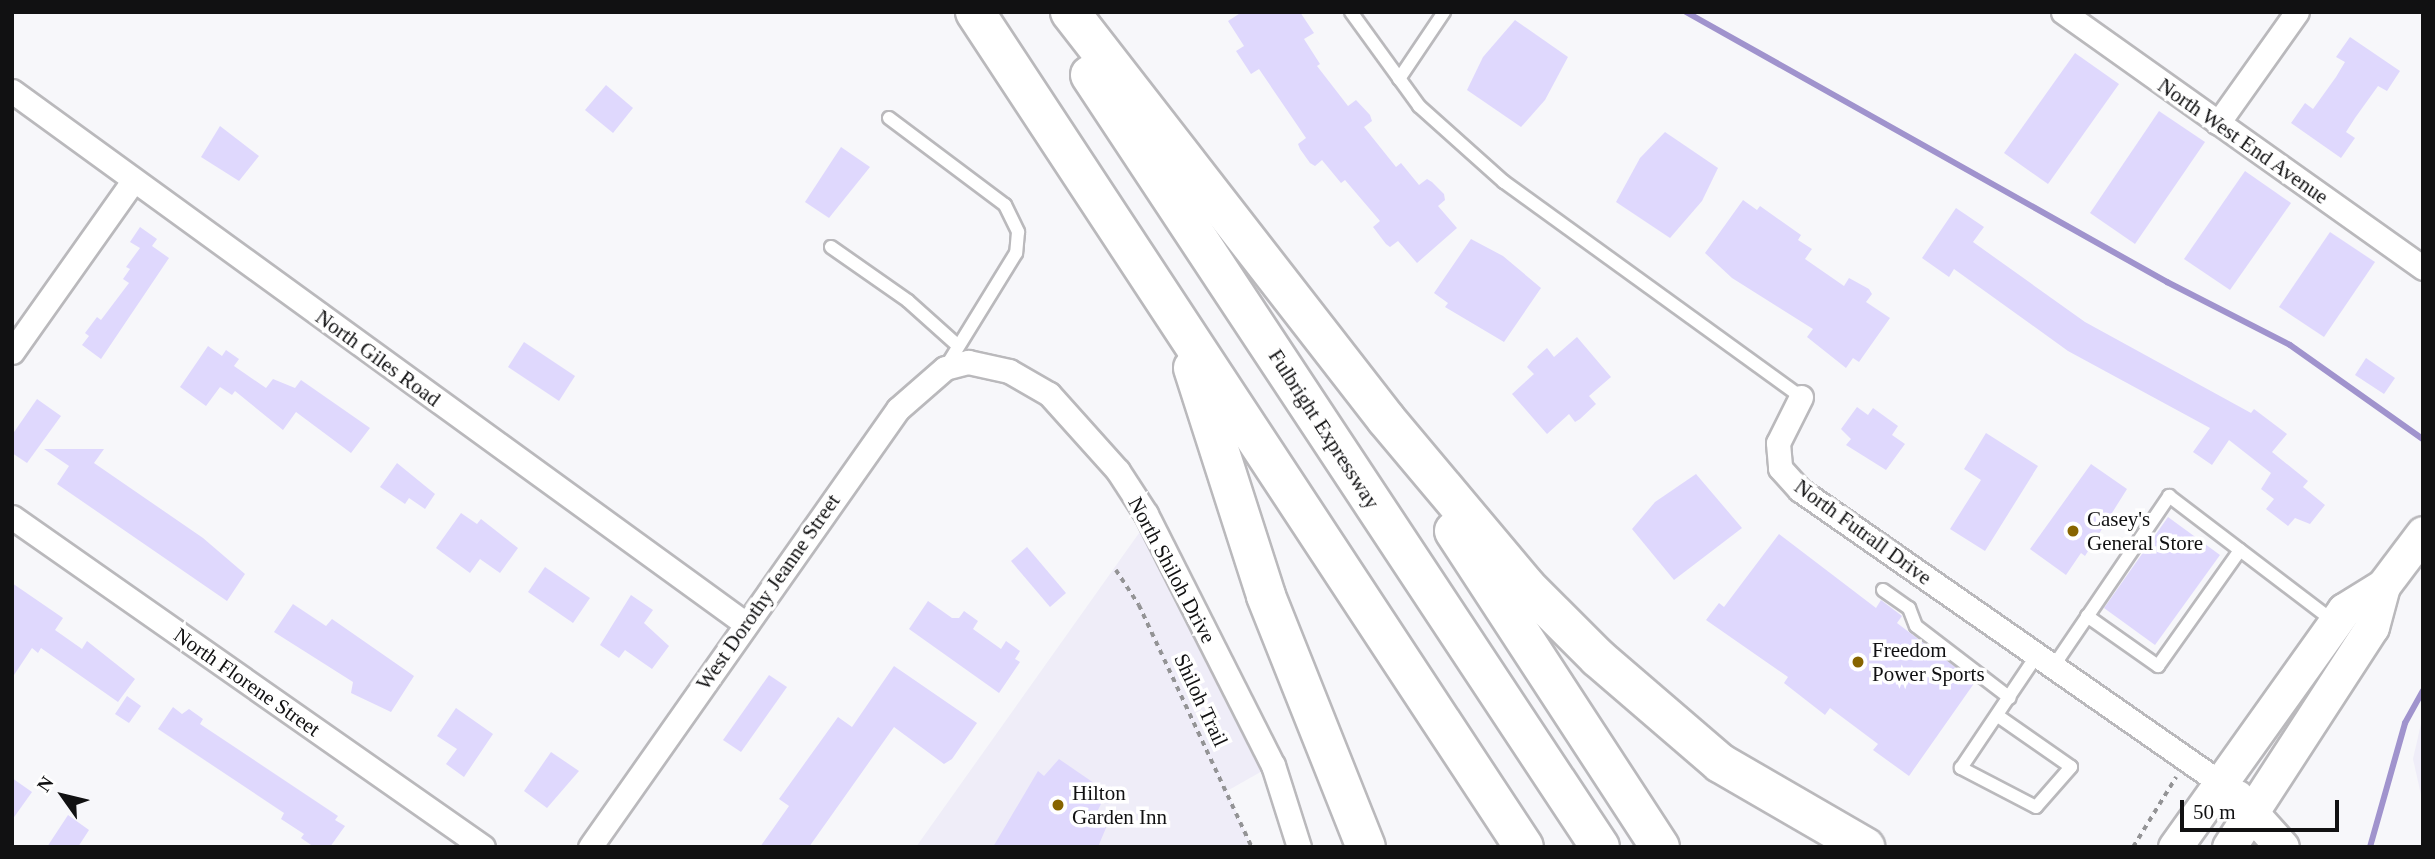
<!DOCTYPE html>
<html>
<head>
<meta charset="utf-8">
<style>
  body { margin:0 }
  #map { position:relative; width:2435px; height:859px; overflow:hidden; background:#f7f7fa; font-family:"Times New Roman",serif }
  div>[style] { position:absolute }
  .built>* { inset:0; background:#efedf8 }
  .stream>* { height:6px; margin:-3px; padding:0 3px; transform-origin:3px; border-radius:3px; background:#a093cd }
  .building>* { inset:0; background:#dfd8fd }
  .path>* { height:3.5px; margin-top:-1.75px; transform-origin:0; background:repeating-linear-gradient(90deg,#939395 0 5px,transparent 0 10px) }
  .roads { filter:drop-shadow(2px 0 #bab9bc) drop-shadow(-2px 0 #bab9bc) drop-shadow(0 2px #bab9bc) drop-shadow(0 -2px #bab9bc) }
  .service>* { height:12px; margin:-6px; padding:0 6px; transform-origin:6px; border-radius:6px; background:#fff }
  .minor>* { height:23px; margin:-11.5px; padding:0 11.5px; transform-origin:11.5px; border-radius:11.5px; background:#fff }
  .secondary>* { height:33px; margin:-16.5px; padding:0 16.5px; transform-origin:16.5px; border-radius:16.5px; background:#fff }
  .motorway>* { height:38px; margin:-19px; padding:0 19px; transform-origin:19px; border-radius:19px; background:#fff }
  .dots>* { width:19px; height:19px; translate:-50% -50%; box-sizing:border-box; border:4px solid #fff; border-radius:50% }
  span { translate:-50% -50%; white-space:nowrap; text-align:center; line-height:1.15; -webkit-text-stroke:7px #fff; paint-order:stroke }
  .street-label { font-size:21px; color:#111112 }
  .poi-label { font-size:21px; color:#111112 }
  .left { translate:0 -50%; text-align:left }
  .frame { position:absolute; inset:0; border:14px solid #111112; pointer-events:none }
  .north { position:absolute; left:28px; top:761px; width:70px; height:70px; -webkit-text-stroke:5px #fff; paint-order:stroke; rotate:304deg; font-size:19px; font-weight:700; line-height:28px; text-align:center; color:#111112 }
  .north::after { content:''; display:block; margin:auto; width:24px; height:32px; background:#111112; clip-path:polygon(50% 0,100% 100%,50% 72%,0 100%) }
  .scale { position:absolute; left:2180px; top:800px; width:159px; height:32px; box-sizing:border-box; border:4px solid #111112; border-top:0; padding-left:9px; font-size:21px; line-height:24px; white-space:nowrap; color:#111112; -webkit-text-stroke:5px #fff; paint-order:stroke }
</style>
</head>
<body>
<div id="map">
  <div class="built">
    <i style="clip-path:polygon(1149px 519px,1273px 765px,1227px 791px,1252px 847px,916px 847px)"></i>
    <i style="clip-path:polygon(2423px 715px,2423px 804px,2413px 759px)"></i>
  </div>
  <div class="stream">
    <i style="left:1686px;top:12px;width:552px;rotate:29.31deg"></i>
    <i style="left:2167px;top:282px;width:138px;rotate:27.1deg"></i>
    <i style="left:2290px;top:345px;width:163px;rotate:35.3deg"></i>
    <i style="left:2370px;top:847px;width:129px;rotate:-74.2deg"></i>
    <i style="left:2405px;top:723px;width:37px;rotate:-61deg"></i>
  </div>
  <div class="building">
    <i style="clip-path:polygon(1242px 12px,1300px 12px,1314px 33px,1304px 39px,1320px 64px,1317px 66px,1348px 106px,1356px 100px,1370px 115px,1372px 121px,1364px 127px,1396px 167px,1401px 163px,1419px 185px,1427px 179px,1432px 182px,1444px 194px,1445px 200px,1438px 206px,1457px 228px,1417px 263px,1398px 241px,1390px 247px,1386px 244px,1373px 227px,1380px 221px,1345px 180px,1341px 183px,1322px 160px,1315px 166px,1310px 163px,1300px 149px,1298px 144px,1306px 138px,1259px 69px,1251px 74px,1236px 51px,1244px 46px,1228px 21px)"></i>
    <i style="clip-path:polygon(1515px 20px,1568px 57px,1545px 100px,1521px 127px,1467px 90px,1483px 57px)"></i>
    <i style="clip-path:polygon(2350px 37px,2400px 71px,2387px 91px,2378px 86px,2355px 118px,2346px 132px,2355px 138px,2341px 158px,2291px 123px,2305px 103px,2313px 109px,2336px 77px,2345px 62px,2336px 57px)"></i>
    <i style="clip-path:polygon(2075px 53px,2119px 84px,2048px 184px,2004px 153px)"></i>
    <i style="clip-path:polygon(606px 85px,633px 108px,613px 133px,585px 110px)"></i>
    <i style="clip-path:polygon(2159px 111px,2205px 142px,2135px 244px,2090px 213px)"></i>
    <i style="clip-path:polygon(220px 126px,259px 156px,239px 181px,201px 157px)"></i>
    <i style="clip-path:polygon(1665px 132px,1718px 168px,1702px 201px,1670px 238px,1616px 202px,1640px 158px)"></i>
    <i style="clip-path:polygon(841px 147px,870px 167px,829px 218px,805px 202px)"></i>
    <i style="clip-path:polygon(2245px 171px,2291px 203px,2230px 290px,2184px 259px)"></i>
    <i style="clip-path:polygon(1743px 200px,1757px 210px,1760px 206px,1801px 235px,1798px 240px,1812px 249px,1805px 259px,1844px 286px,1849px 278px,1869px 289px,1872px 294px,1866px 302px,1890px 318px,1859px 362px,1853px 358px,1846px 368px,1807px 337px,1813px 329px,1732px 278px,1705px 253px)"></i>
    <i style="clip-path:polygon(1956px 208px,1984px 227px,1973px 242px,2085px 322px,2251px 413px,2254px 409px,2287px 434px,2272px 452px,2308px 481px,2303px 487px,2325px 505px,2310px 524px,2295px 518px,2288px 526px,2266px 509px,2274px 499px,2261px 489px,2271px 473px,2229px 440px,2212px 465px,2193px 452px,2210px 428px,2068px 351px,1954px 269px,1949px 277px,1922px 258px)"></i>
    <i style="clip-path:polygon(140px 227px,157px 239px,152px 246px,169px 258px,101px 359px,82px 345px,89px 336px,85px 333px,97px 317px,101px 320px,129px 283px,123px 279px,130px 269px,126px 267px,140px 248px,130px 242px)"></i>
    <i style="clip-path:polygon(2330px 232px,2375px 262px,2324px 337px,2279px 307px)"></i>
    <i style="clip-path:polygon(1471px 239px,1503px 256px,1541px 288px,1504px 342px,1445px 307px,1448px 303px,1434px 293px)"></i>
    <i style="clip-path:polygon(1577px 337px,1611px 377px,1589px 396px,1596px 404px,1580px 419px,1575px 422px,1569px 414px,1547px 434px,1512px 394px,1534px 374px,1527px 367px,1532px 361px,1547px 348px,1554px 357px)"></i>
    <i style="clip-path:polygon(524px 342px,575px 376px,559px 401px,508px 367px)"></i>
    <i style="clip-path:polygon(208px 346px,222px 356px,226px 350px,239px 359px,234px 366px,266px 388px,273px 379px,295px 388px,301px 380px,370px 428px,351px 453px,296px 412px,283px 430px,235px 391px,232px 395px,220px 387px,206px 406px,180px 387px)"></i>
    <i style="clip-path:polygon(2366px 358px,2395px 378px,2384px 394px,2355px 375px)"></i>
    <i style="clip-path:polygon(37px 399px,61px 416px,27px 463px,12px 453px,12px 435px)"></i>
    <i style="clip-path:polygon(1857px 407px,1868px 415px,1873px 408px,1898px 426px,1892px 435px,1905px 444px,1886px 470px,1846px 445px,1851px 439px,1841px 429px)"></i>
    <i style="clip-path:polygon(1986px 433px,2038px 466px,1985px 551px,1950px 529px,1981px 480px,1964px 469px)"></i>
    <i style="clip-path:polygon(44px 449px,104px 449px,94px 463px,203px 538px,245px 574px,227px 601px,57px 484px,69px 466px)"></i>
    <i style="clip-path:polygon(397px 463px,435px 494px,425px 509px,409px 498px,405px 504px,380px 487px)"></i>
    <i style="clip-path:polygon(2091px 464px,2127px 489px,2085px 556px,2081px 553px,2066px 575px,2030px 549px)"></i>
    <i style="clip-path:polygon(1696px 474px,1742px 528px,1674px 580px,1632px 529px,1655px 502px)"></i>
    <i style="clip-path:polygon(461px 513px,477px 524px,481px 519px,518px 548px,500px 573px,480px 559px,470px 573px,436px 548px)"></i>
    <i style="clip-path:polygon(2168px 517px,2220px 555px,2155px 645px,2104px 608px)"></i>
    <i style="clip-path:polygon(1779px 534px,1876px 608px,1881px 600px,1902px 616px,1897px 623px,1975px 682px,1909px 776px,1873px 750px,1878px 744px,1830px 708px,1825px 715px,1784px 683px,1788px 677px,1706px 620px,1719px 603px,1724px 607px)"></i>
    <i style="clip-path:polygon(1027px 547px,1066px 593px,1050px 607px,1011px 561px)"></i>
    <i style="clip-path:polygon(545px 567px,590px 598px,573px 623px,528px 592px)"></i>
    <i style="clip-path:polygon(12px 583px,63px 618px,55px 630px,82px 649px,87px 641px,135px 679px,118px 702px,41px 648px,38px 653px,32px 648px,12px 678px)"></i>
    <i style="clip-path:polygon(631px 595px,653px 610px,644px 623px,669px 646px,652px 669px,625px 650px,619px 658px,600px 645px)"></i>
    <i style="clip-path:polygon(928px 601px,952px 618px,959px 618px,964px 611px,978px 621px,973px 629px,1001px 649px,1006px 641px,1020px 651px,1015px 659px,1020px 662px,999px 693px,909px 629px)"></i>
    <i style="clip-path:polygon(293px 604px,326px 626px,332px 619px,414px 676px,391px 712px,351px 693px,353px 682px,274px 632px)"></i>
    <i style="clip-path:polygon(894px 666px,977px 723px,952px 759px,944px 764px,894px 727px,809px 847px,760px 847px,789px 806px,779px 799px,838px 717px,852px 727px)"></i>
    <i style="clip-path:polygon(769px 675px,787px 687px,741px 752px,723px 740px)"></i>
    <i style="clip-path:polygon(127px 696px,141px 706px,129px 723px,115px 714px)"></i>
    <i style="clip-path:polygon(173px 707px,182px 714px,189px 709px,203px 719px,200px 724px,338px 816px,335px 820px,345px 826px,330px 847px,314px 847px,301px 838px,304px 834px,281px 819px,284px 813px,158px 729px)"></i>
    <i style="clip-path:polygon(456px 708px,493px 734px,464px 777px,446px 764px,457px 749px,437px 736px)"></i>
    <i style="clip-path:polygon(551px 752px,579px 771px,547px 808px,524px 791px)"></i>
    <i style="clip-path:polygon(1059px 759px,1107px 792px,1097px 812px,1108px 823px,1098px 847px,993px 847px,1038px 771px,1044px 776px)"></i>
    <i style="clip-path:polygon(12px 778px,32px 792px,12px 820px)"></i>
    <i style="clip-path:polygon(68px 815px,89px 830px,78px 847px,47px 847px)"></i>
  </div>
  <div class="path">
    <i style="left:1116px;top:570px;width:42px;rotate:56.7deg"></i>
    <i style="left:1139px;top:605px;width:267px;rotate:65deg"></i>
    <i style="left:2133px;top:847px;width:82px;rotate:-58.4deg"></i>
  </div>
  <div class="roads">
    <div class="service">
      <i style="left:1351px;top:12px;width:116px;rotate:54.1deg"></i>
      <i style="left:1419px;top:106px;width:114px;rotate:41.8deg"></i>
      <i style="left:1504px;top:182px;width:367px;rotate:35.9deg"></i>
      <i style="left:1399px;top:79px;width:81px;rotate:-56.1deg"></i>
      <i style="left:889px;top:118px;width:145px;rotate:36.9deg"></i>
      <i style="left:1005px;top:205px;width:30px;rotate:64deg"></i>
      <i style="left:1018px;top:232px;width:21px;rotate:95deg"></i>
      <i style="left:1016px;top:253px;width:134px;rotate:121.6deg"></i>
      <i style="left:831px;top:247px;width:94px;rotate:35deg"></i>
      <i style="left:908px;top:301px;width:66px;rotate:41.9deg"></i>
      <i style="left:1883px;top:590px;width:32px;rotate:35deg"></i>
      <i style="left:1909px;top:608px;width:19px;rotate:69deg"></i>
      <i style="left:1916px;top:626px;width:118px;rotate:37.5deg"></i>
      <i style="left:2087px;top:616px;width:87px;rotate:35.2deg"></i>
      <i style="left:2158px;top:666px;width:142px;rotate:-54.7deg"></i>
      <i style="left:2053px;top:667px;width:207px;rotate:-55.8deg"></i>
      <i style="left:2169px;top:496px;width:206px;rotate:37.3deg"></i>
      <i style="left:1998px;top:716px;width:89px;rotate:34.9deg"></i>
      <i style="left:2071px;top:767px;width:53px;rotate:131.2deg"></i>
      <i style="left:2036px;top:807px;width:85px;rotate:-152.5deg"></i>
      <i style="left:1961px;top:768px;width:136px;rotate:-56.1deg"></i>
    </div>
    <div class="minor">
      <i style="left:2063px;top:12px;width:442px;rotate:35.4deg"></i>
      <i style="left:12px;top:91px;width:907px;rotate:35.99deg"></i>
      <i style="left:2218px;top:123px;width:136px;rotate:-54.6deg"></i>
      <i style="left:12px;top:352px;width:209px;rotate:-54.7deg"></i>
      <i style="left:1801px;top:397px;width:51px;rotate:116.6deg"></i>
      <i style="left:1778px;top:443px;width:25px;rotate:85deg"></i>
      <i style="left:1780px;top:468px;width:30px;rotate:48deg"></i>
      <i style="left:1800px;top:490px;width:511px;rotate:34.87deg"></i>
      <i style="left:12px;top:517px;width:575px;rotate:35.02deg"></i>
      <i style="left:590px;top:847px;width:535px;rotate:-54.89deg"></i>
      <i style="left:898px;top:409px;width:62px;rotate:-41.1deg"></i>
      <i style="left:945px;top:368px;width:24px;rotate:-15deg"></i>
      <i style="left:968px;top:362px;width:42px;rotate:12.4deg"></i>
      <i style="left:1009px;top:371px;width:46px;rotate:29.9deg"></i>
      <i style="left:1049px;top:394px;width:103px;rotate:48.1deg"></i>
      <i style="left:1118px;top:471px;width:51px;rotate:56.9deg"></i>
      <i style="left:1146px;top:514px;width:281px;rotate:63.2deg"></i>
      <i style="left:1273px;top:765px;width:86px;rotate:72.4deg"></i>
    </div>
    <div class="secondary">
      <i style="left:2237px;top:797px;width:67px;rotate:48deg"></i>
      <i style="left:2175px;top:847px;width:291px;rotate:-54.5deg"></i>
      <i style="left:2344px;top:610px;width:46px;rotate:-31.6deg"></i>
      <i style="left:2229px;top:847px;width:262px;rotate:-57deg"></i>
      <i style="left:2372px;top:627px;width:42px;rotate:-75deg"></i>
      <i style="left:2383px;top:586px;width:66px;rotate:-53deg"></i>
    </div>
    <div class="motorway">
      <i style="left:975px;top:12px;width:999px;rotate:56.68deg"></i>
      <i style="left:1070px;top:12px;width:515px;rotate:52.17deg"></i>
      <i style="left:1386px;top:419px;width:219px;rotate:50deg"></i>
      <i style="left:1527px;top:587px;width:100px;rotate:45deg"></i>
      <i style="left:1598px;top:658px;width:161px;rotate:40.7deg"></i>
      <i style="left:1720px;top:763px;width:168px;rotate:30.1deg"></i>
      <i style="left:1090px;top:75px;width:925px;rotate:56.55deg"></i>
      <i style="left:1193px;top:368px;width:239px;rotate:72.2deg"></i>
      <i style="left:1266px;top:596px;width:270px;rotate:68.3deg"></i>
      <i style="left:1454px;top:531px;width:377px;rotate:56.9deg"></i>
    </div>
  </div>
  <div class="dots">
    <i style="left:2073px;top:531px;background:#876400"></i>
    <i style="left:1858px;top:662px;background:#876400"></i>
    <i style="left:1058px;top:805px;background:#876400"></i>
  </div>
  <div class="street-label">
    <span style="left:2243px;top:141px;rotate:35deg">North West End Avenue</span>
    <span style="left:378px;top:358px;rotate:36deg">North Giles Road</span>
    <span style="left:1324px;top:429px;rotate:57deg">Fulbright Expressway</span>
    <span style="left:1863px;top:532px;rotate:36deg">North Futrall Drive</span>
    <span style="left:1172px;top:570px;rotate:62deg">North Shiloh Drive</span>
    <span style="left:768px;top:592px;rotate:-55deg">West Dorothy Jeanne Street</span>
    <span style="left:247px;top:682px;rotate:35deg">North Florene Street</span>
    <span style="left:1201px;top:700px;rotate:65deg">Shiloh Trail</span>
  </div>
  <div class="poi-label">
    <span class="left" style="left:2087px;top:531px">Casey's<br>General Store</span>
    <span class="left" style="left:1872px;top:662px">Freedom<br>Power Sports</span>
    <span class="left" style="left:1072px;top:805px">Hilton<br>Garden Inn</span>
  </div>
  <div class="frame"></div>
  <div class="north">N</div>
  <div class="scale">50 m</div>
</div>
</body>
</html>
